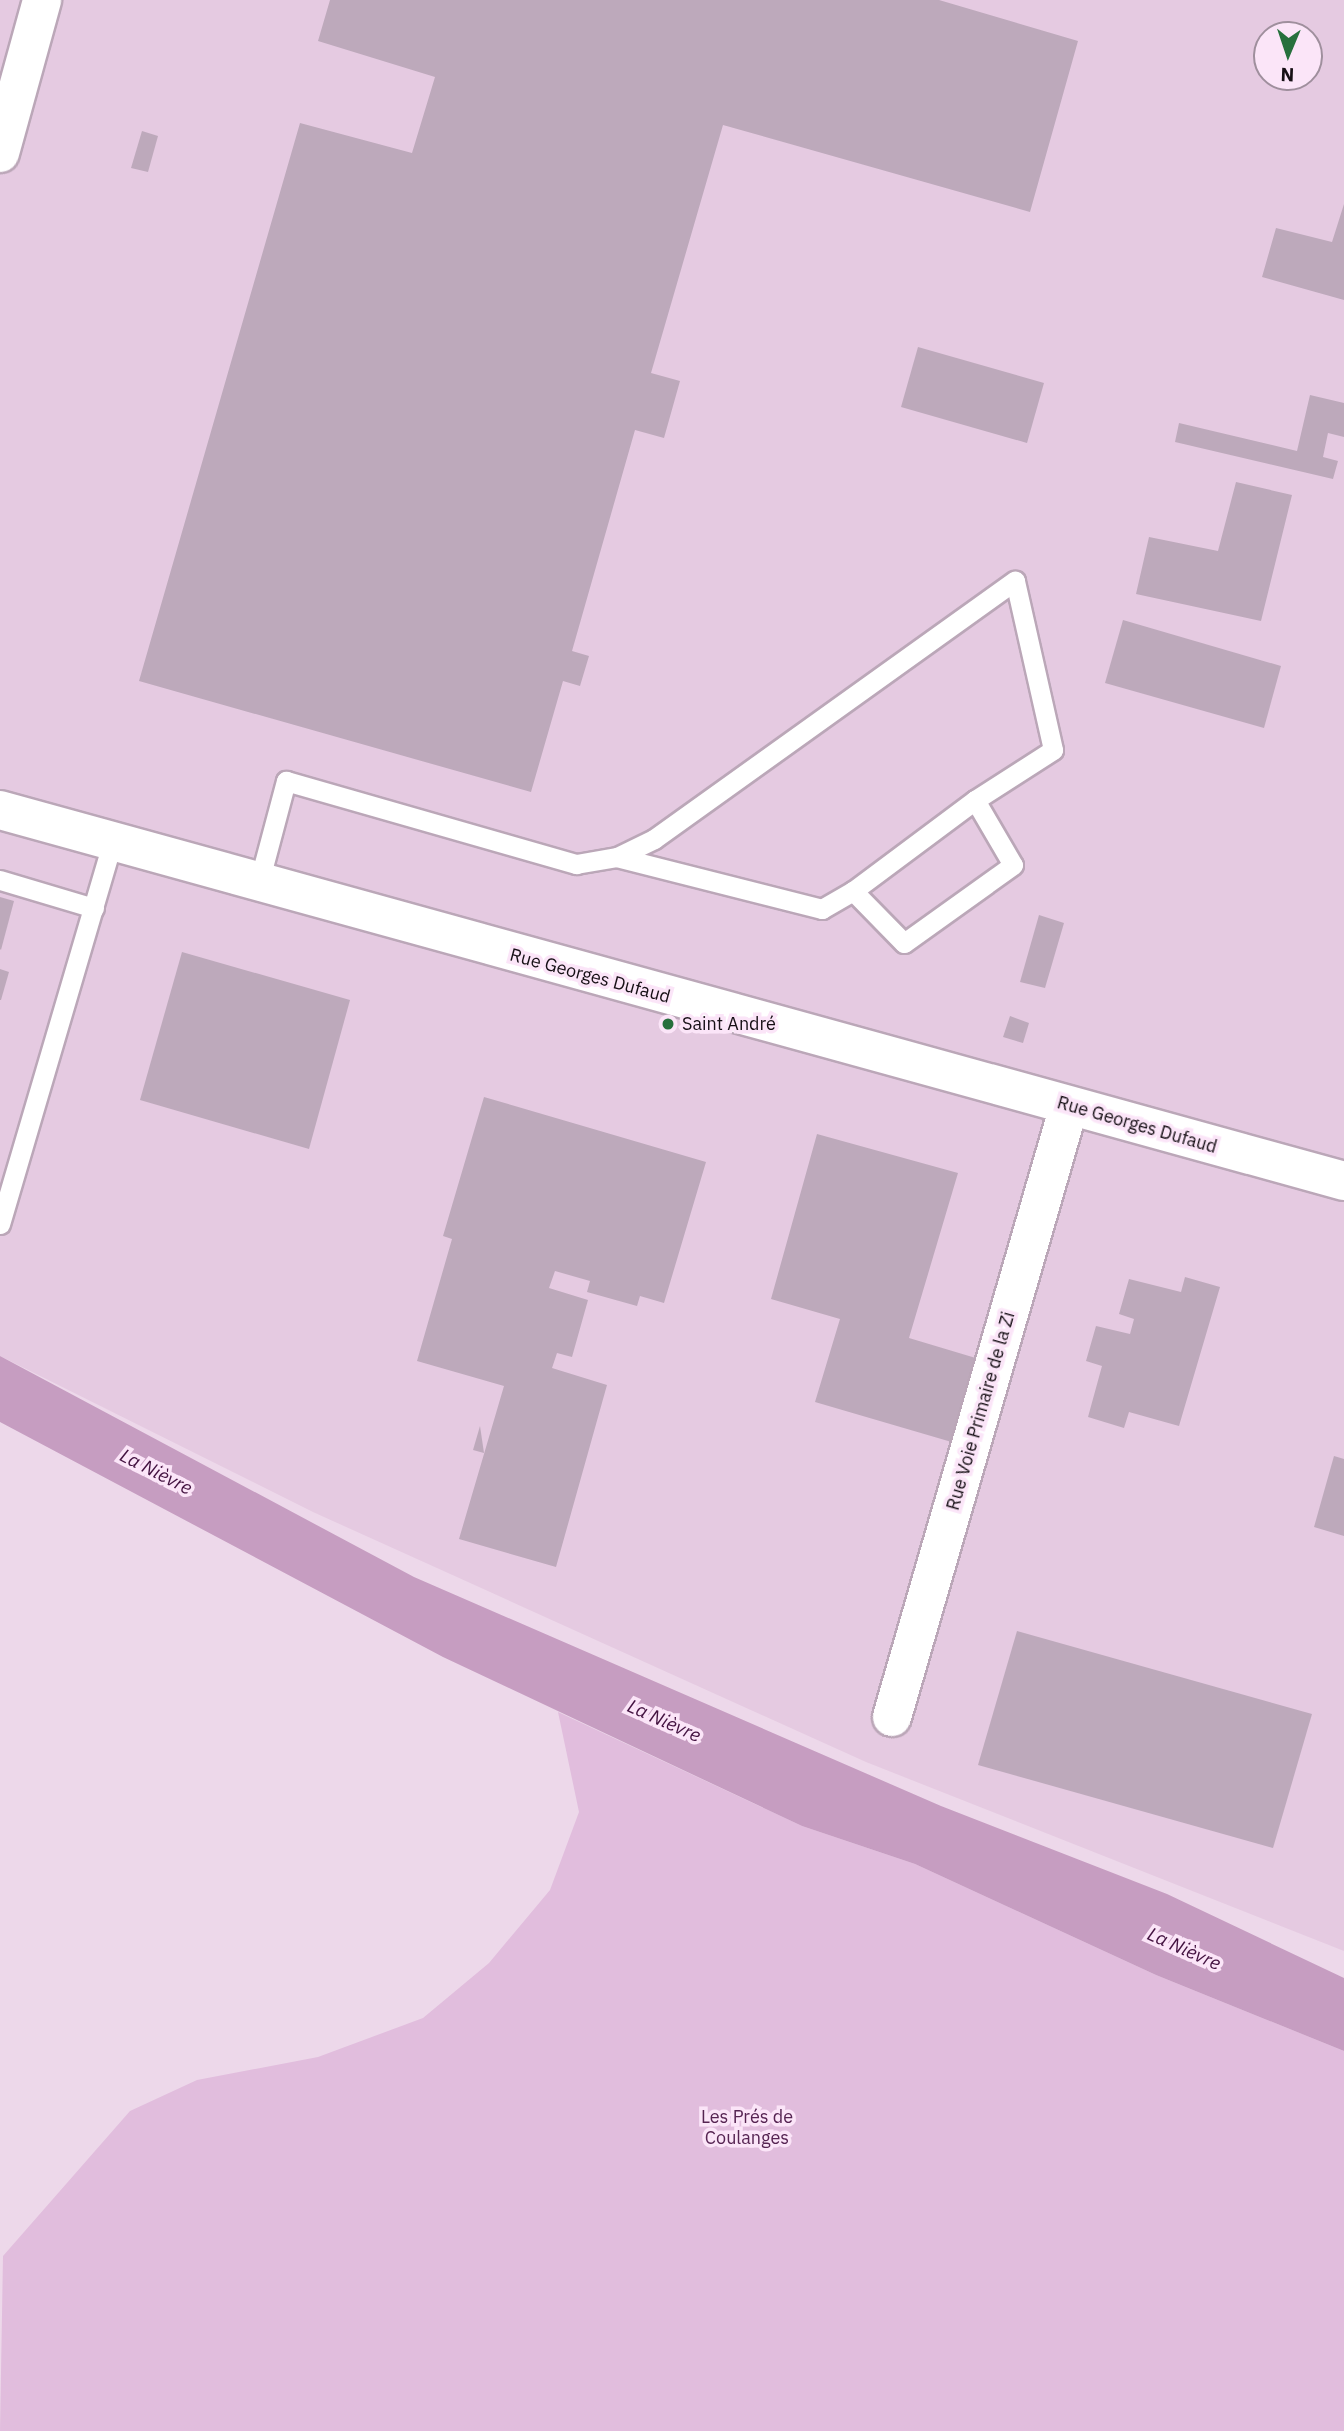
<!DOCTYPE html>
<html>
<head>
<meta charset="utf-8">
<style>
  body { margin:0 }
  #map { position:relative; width:1344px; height:2431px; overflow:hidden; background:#edd8ea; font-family:"IBM Plex Sans",sans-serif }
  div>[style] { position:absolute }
  .built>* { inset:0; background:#e5cae1 }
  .green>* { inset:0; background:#e1bddd }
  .water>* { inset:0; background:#c69dc1 }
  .building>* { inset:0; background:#bda9bb }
  .roads { filter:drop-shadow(2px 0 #bba7b8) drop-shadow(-2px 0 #bba7b8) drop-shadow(0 2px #bba7b8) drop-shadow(0 -2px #bba7b8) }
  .lane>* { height:19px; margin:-9.5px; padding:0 9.5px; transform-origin:9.5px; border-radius:9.5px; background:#fff }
  .street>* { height:38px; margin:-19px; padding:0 19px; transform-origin:19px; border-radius:19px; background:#fff }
  .dots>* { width:19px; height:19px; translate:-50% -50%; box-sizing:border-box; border:4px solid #fbe5f8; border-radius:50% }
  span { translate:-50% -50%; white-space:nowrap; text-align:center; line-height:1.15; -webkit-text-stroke:7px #fbe5f8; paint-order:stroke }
  .street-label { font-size:18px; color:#160f15 }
  .poi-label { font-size:18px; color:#160f15 }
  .left { translate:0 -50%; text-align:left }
  .park-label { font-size:18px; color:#562452 }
  .water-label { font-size:19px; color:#431240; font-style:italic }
  .north { position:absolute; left:1253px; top:21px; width:70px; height:70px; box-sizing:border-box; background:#fbe5f8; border:2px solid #9f8f9d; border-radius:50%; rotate:182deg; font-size:19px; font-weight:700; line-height:28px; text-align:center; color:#160f15 }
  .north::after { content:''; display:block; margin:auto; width:24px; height:32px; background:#27703d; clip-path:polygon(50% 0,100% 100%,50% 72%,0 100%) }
</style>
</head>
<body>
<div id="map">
  <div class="built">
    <i style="clip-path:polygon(evenodd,0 0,1344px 0,1344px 1951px,866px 1762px,313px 1512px,0 1356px,0 0,1267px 35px,1309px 35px,1309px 77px,1267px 77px,1267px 35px)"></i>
  </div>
  <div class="green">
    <i style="clip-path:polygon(558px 1712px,802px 1826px,915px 1864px,1156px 1975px,1344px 2051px,1344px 2431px,0 2431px,3px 2256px,130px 2111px,197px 2080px,318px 2057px,423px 2018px,489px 1963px,550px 1890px,579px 1812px)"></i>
  </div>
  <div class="water">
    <i style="clip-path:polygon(0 1356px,414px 1577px,941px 1806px,1167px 1894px,1344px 1978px,1344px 2051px,1156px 1975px,915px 1864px,802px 1826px,443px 1657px,0 1422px)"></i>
  </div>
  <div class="building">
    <i style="clip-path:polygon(330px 0,939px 0,1078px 41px,1030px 212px,723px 125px,651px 373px,680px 381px,664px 438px,635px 430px,572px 651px,589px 656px,580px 686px,563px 681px,531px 792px,139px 681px,300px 123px,412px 153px,435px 77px,318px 41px)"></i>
    <i style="clip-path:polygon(142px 131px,158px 136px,148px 172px,131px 168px)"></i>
    <i style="clip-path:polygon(1344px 204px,1344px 300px,1262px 277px,1276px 228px,1332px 242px)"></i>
    <i style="clip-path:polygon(918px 347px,1044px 383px,1027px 443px,901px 407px)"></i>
    <i style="clip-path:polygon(1310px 395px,1344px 403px,1344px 437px,1328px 433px,1323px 457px,1338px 461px,1333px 479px,1175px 442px,1179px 423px,1297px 451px)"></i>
    <i style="clip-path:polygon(1236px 482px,1292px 495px,1261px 621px,1136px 594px,1149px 537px,1218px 551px)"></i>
    <i style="clip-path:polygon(1123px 620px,1281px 666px,1264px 728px,1105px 683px)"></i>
    <i style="clip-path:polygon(0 897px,14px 901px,1px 950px,0 949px)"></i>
    <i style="clip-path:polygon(1039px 915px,1064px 923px,1045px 988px,1020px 982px)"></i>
    <i style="clip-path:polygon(182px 952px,350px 1000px,309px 1149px,140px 1100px)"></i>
    <i style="clip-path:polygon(0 969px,9px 972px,1px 1000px,0 1000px)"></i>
    <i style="clip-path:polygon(1010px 1016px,1029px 1023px,1023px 1043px,1003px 1037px)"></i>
    <i style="clip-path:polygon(484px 1097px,706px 1162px,664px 1303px,640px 1296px,637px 1306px,587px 1292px,590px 1281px,555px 1271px,549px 1288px,588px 1300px,572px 1357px,557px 1353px,552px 1368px,607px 1385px,556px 1567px,459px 1539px,504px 1386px,417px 1361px,452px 1239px,443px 1236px)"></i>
    <i style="clip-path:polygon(817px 1134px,958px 1173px,909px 1338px,979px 1359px,955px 1443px,815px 1402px,840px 1319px,771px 1299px)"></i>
    <i style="clip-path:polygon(1185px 1277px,1220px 1287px,1179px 1426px,1129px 1412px,1124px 1428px,1088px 1417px,1102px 1366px,1086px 1361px,1096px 1326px,1130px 1334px,1134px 1319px,1119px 1314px,1129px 1279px,1181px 1292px)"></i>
    <i style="clip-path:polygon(480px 1426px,484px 1453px,473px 1450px)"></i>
    <i style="clip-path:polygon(1334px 1456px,1344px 1459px,1344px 1536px,1314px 1527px)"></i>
    <i style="clip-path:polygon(1017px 1631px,1312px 1714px,1273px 1848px,978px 1765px)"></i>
  </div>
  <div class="roads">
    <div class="lane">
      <i style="left:0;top:880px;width:98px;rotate:16.6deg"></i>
      <i style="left:258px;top:886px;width:109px;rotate:-75.1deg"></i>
      <i style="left:286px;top:781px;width:302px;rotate:16deg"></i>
      <i style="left:576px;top:864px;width:42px;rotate:-9.7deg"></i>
      <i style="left:617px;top:857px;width:41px;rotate:-25.9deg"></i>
      <i style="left:654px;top:839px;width:444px;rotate:-35.6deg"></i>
      <i style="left:1015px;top:581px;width:173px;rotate:77.3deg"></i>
      <i style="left:1053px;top:750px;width:93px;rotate:147.3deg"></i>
      <i style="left:975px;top:800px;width:75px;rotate:59.7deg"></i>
      <i style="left:1013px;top:865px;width:134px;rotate:144.4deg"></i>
      <i style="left:904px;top:943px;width:73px;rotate:-134.4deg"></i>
      <i style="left:853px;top:891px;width:36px;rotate:150deg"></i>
      <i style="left:822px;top:909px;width:211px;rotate:-165.8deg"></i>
      <i style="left:853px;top:891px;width:152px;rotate:-36.7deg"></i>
      <i style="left:0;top:1224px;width:396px;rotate:-73.6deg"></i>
    </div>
    <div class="street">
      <i style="left:0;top:153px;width:159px;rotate:-74.6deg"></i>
      <i style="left:0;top:810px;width:1394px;rotate:15.43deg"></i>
      <i style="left:892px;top:1717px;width:636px;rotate:-73.84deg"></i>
    </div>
  </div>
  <div class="dots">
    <i style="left:668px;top:1024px;background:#27703d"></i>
  </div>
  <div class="street-label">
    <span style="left:590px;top:976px;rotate:15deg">Rue Georges Dufaud</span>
    <span style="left:1137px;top:1125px;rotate:16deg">Rue Georges Dufaud</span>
    <span style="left:981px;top:1411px;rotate:-74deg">Rue Voie Primaire de la Zi</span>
  </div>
  <div class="poi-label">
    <span class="left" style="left:682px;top:1024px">Saint André</span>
  </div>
  <div class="park-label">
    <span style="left:747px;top:2128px">Les Prés de<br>Coulanges</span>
  </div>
  <div class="water-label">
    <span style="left:156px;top:1472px;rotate:27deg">La Nièvre</span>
    <span style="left:664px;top:1721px;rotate:24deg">La Nièvre</span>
    <span style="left:1184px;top:1949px;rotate:24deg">La Nièvre</span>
  </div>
  <div class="north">N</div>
</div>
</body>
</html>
